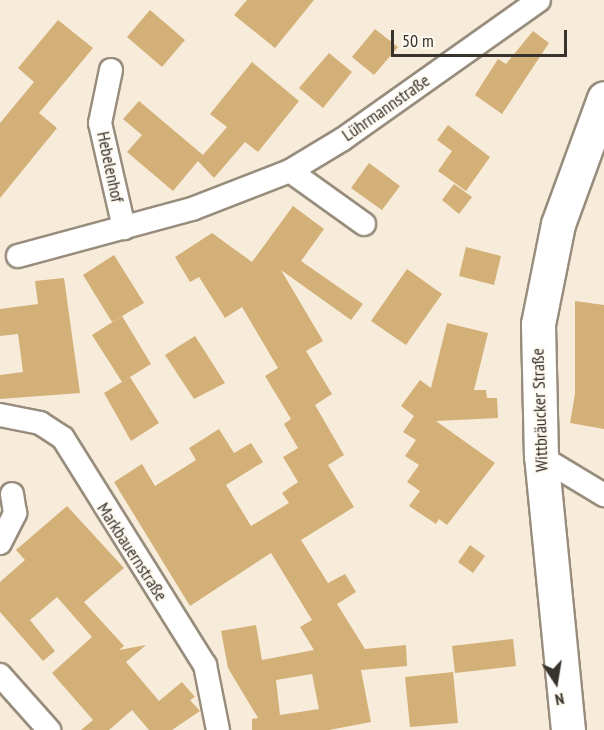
<!DOCTYPE html>
<html>
<head>
<meta charset="utf-8">
<style>
  body { margin:0 }
  #map { position:relative; width:604px; height:730px; overflow:hidden; background:#f7ebda; font-family:"PT Sans Narrow",sans-serif }
  div>[style] { position:absolute }
  .building>* { inset:0; background:#d3b078 }
  .roads { filter:drop-shadow(2px 0 #988d7d) drop-shadow(-2px 0 #988d7d) drop-shadow(0 2px #988d7d) drop-shadow(0 -2px #988d7d) }
  .street>* { height:22px; margin:-11px; padding:0 11px; transform-origin:11px; border-radius:11px; background:#fff }
  .secondary>* { height:33px; margin:-16.5px; padding:0 16.5px; transform-origin:16.5px; border-radius:16.5px; background:#fff }
  span { translate:-50% -50%; white-space:nowrap; text-align:center; line-height:1.15; -webkit-text-stroke:4.5px #fefaf2; paint-order:stroke }
  .street-label { font-size:18px; color:#38342d }
  .north { position:absolute; left:526px; top:652px; width:60px; height:60px; -webkit-text-stroke:4px #fefaf2; paint-order:stroke; rotate:168deg; font-size:16px; font-weight:700; line-height:24px; text-align:center; color:#38342d }
  .north::after { content:''; display:block; margin:auto; width:21px; height:27px; background:#38342d; clip-path:polygon(50% 0,100% 100%,50% 72%,0 100%) }
  .scale { position:absolute; left:391px; top:30px; width:176px; height:27px; box-sizing:border-box; border:3px solid #38342d; border-top:0; padding-left:8px; font-size:18px; line-height:21px; white-space:nowrap; color:#38342d; -webkit-text-stroke:4px #fefaf2; paint-order:stroke }
</style>
</head>
<body>
<div id="map">
  <div class="building">
    <i style="clip-path:polygon(247px 0,314px 0,275px 48px,234px 15px)"></i>
    <i style="clip-path:polygon(150px 10px,185px 40px,162px 67px,127px 37px)"></i>
    <i style="clip-path:polygon(58px 20px,93px 48px,39px 113px,57px 128px,0 198px,0 123px,34px 82px,18px 68px)"></i>
    <i style="clip-path:polygon(375px 29px,398px 47px,374px 75px,352px 57px)"></i>
    <i style="clip-path:polygon(533px 31px,549px 43px,502px 114px,475px 95px,498px 59px,506px 64px)"></i>
    <i style="clip-path:polygon(329px 53px,352px 72px,323px 108px,299px 88px)"></i>
    <i style="clip-path:polygon(252px 62px,299px 101px,258px 152px,245px 142px,214px 178px,198px 161px,173px 191px,127px 152px,142px 135px,123px 119px,139px 101px,203px 155px,227px 127px,210px 114px)"></i>
    <i style="clip-path:polygon(448px 125px,490px 157px,466px 191px,438px 171px,452px 151px,437px 140px)"></i>
    <i style="clip-path:polygon(369px 163px,400px 186px,382px 210px,351px 188px)"></i>
    <i style="clip-path:polygon(454px 184px,472px 197px,459px 214px,442px 200px)"></i>
    <i style="clip-path:polygon(evenodd,293px 206px,324px 229px,301px 261px,363px 304px,351px 320px,281px 270px,323px 341px,306px 351px,332px 394px,315px 405px,344px 455px,328px 465px,354px 507px,301px 540px,328px 583px,345px 574px,356px 592px,337px 604px,365px 649px,406px 645px,407px 666px,361px 670px,371px 722px,329px 730px,252px 730px,252px 719px,258px 718px,228px 668px,221px 631px,256px 625px,262px 660px,314px 650px,300px 627px,312px 620px,271px 553px,190px 606px,114px 482px,142px 464px,155px 486px,196px 460px,189px 448px,219px 429px,234px 453px,251px 443px,263px 462px,226px 485px,251px 526px,289px 503px,282px 493px,298px 482px,283px 457px,298px 448px,284px 424px,291px 419px,265px 376px,278px 368px,242px 307px,225px 318px,199px 277px,190px 282px,175px 257px,212px 233px,252px 262px,293px 206px,312px 674px,319px 709px,280px 715px,276px 680px,312px 674px)"></i>
    <i style="clip-path:polygon(466px 247px,501px 256px,494px 285px,459px 276px)"></i>
    <i style="clip-path:polygon(114px 255px,144px 303px,112px 322px,83px 275px)"></i>
    <i style="clip-path:polygon(407px 269px,442px 294px,406px 345px,371px 321px)"></i>
    <i style="clip-path:polygon(64px 278px,80px 393px,0 399px,0 375px,23px 372px,18px 334px,0 336px,0 309px,38px 304px,35px 281px)"></i>
    <i style="clip-path:polygon(575px 301px,604px 305px,604px 429px,570px 423px,575px 394px)"></i>
    <i style="clip-path:polygon(122px 316px,151px 364px,122px 382px,92px 335px)"></i>
    <i style="clip-path:polygon(447px 323px,488px 333px,474px 390px,486px 390px,487px 398px,497px 398px,498px 418px,436px 421px,495px 463px,447px 525px,439px 519px,436px 524px,409px 506px,420px 491px,407px 482px,419px 465px,405px 456px,416px 440px,403px 432px,414px 416px,401px 406px,420px 380px,431px 388px)"></i>
    <i style="clip-path:polygon(195px 336px,225px 383px,194px 399px,165px 355px)"></i>
    <i style="clip-path:polygon(130px 377px,159px 423px,131px 441px,104px 393px)"></i>
    <i style="clip-path:polygon(67px 506px,124px 568px,84px 602px,124px 646px,119px 650px,146px 645px,126px 662px,159px 701px,182px 682px,195px 697px,190px 700px,200px 711px,172px 730px,149px 730px,132px 710px,109px 730px,81px 730px,93px 720px,52px 673px,92px 637px,57px 597px,30px 620px,55px 651px,43px 661px,0 612px,0 582px,25px 560px,16px 550px)"></i>
    <i style="clip-path:polygon(470px 545px,485px 556px,473px 573px,458px 562px)"></i>
    <i style="clip-path:polygon(513px 639px,516px 666px,455px 673px,452px 646px)"></i>
    <i style="clip-path:polygon(453px 672px,458px 723px,410px 727px,405px 677px)"></i>
  </div>
  <div class="roads">
    <div class="street">
      <i style="left:111px;top:70px;width:54px;rotate:101.7deg"></i>
      <i style="left:100px;top:123px;width:108px;rotate:77.1deg"></i>
      <i style="left:290px;top:171px;width:91px;rotate:35.6deg"></i>
      <i style="left:18px;top:256px;width:180px;rotate:-15.1deg"></i>
      <i style="left:192px;top:209px;width:105px;rotate:-21.2deg"></i>
      <i style="left:290px;top:171px;width:62px;rotate:-31.1deg"></i>
      <i style="left:343px;top:139px;width:240px;rotate:-35.3deg"></i>
      <i style="left:0;top:415px;width:41px;rotate:11.3deg"></i>
      <i style="left:40px;top:423px;width:27px;rotate:33deg"></i>
      <i style="left:63px;top:438px;width:268px;rotate:58deg"></i>
      <i style="left:205px;top:665px;width:66px;rotate:78.7deg"></i>
      <i style="left:541px;top:457px;width:74px;rotate:31.1deg"></i>
      <i style="left:0;top:543px;width:34px;rotate:-63deg"></i>
      <i style="left:15px;top:513px;width:19px;rotate:-99deg"></i>
      <i style="left:0;top:675px;width:74px;rotate:48.3deg"></i>
    </div>
    <div class="secondary">
      <i style="left:568px;top:730px;width:274px;rotate:-95.6deg"></i>
      <i style="left:541px;top:457px;width:133px;rotate:-91.3deg"></i>
      <i style="left:538px;top:324px;width:102px;rotate:-78.7deg"></i>
      <i style="left:558px;top:224px;width:134px;rotate:-69.9deg"></i>
    </div>
  </div>
  <div class="street-label">
    <span style="left:386px;top:108px;rotate:-35deg">Lührmannstraße</span>
    <span style="left:110px;top:167px;rotate:78deg">Hebelenhof</span>
    <span style="left:540px;top:410px;rotate:-92deg">Wittbräucker Straße</span>
    <span style="left:132px;top:552px;rotate:57deg">Markbauernstraße</span>
  </div>
  <div class="north">N</div>
  <div class="scale">50 m</div>
</div>
</body>
</html>
